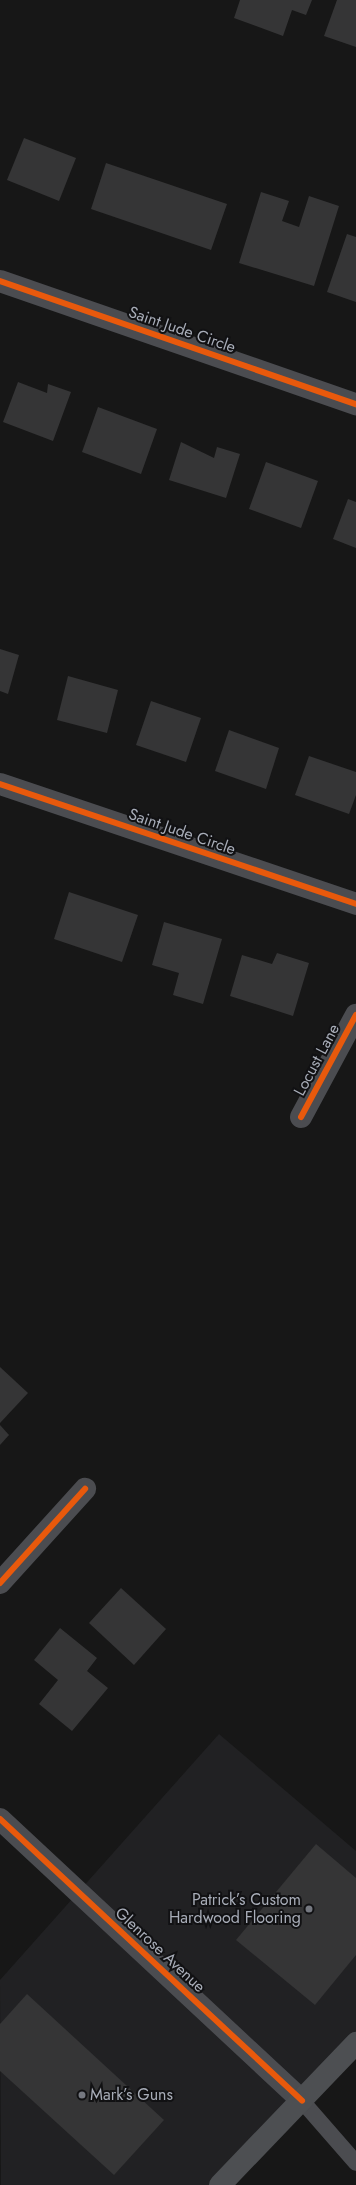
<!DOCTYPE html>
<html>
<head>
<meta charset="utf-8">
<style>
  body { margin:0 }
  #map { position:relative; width:356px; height:2185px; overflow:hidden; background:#171717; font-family:Jost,sans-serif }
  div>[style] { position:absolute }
  .built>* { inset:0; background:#212123 }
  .building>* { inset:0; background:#353536 }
  .service>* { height:16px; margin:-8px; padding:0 8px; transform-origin:8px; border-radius:8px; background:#4b4c50 }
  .minor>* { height:22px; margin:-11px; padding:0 11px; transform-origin:11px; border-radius:11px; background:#4b4c50 }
  .primary>* { height:22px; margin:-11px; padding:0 11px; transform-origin:11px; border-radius:11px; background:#4d4f52 }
  .cycleway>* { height:6px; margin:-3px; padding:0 3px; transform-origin:3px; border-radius:3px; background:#e8590c }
  .dots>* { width:11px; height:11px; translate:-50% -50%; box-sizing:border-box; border:2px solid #111113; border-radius:50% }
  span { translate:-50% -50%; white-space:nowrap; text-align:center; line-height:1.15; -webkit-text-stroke:4px #111113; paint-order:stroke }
  .street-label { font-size:16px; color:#a8adb8 }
  .poi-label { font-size:16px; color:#a8adb8 }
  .right { translate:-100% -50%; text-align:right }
  .left { translate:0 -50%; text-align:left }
</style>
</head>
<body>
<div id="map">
  <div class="built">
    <i style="clip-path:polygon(219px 1734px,356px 1851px,356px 2043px,220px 2185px,1px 2185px,0 1980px)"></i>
  </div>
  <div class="building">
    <i style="clip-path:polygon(240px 0,312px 0,306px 15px,292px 10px,283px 36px,234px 18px)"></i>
    <i style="clip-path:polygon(337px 0,356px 0,356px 47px,324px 36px)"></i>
    <i style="clip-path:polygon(24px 138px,76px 158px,59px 201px,7px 180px)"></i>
    <i style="clip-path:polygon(106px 163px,227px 204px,211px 250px,91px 209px)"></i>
    <i style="clip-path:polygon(261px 192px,289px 201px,282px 221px,299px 227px,309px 196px,339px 206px,314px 286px,239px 263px)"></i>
    <i style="clip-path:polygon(347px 234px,356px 237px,356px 302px,327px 292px)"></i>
    <i style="clip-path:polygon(18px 382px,47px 393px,48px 384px,71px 392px,53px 441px,3px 422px)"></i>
    <i style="clip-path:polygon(98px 407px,157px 429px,141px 474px,82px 452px)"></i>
    <i style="clip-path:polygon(181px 442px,214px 458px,217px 447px,240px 454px,226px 498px,169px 480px)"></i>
    <i style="clip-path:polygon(266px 462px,318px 481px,301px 528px,249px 509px)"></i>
    <i style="clip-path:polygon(348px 499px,356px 502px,356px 548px,333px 539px)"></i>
    <i style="clip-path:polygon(0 649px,19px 655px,8px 694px,0 691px)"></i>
    <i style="clip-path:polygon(68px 676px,118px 690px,107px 733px,57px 720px)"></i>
    <i style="clip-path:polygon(151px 701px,201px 718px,186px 762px,136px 745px)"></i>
    <i style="clip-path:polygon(229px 730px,279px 748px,266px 789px,215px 771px)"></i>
    <i style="clip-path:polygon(309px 756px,356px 772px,356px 795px,349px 814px,295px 795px)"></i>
    <i style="clip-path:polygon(69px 892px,138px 915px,122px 962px,54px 939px)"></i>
    <i style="clip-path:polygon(164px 922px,222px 939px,203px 1004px,173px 995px,179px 973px,152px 965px)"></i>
    <i style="clip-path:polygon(277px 953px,309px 963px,293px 1016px,230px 996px,242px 955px,272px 964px)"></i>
    <i style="clip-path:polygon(0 1367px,28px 1393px,0 1423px)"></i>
    <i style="clip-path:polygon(0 1425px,9px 1435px,0 1445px)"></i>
    <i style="clip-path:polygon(121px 1588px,166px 1629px,134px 1665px,89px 1623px)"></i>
    <i style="clip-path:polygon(60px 1628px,97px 1658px,87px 1671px,108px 1688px,72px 1731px,39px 1704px,58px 1680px,34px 1660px)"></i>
    <i style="clip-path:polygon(316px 1844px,356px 1878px,356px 1955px,315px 2005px,236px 1940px)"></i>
    <i style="clip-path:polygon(27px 1994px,164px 2120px,114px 2175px,0 2071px,0 2024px)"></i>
  </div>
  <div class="service">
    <i style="left:302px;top:2101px;width:82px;rotate:48.9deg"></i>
  </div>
  <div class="minor">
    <i style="left:0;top:281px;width:377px;rotate:19.1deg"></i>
    <i style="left:0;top:784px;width:376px;rotate:18.6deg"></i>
    <i style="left:301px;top:1117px;width:116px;rotate:-61.7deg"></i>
    <i style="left:0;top:1583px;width:127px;rotate:-47.9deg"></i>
    <i style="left:0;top:1819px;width:413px;rotate:43deg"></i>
  </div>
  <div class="primary">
    <i style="left:220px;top:2185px;width:197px;rotate:-46.2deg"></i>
  </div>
  <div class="cycleway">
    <i style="left:0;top:281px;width:377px;rotate:19.1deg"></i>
    <i style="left:0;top:784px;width:376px;rotate:18.6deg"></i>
    <i style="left:301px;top:1117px;width:116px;rotate:-61.7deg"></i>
    <i style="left:0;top:1583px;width:127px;rotate:-47.9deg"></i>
    <i style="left:0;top:1819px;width:413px;rotate:43deg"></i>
  </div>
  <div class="dots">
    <i style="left:309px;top:1909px;background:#757880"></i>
    <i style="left:82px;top:2095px;background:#757880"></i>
  </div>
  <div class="street-label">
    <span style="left:182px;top:330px;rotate:19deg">Saint Jude Circle</span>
    <span style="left:182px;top:832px;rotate:19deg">Saint Jude Circle</span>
    <span style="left:317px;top:1060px;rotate:-62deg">Locust Lane</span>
    <span style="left:160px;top:1950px;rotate:43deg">Glenrose Avenue</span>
  </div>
  <div class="poi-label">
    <span class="right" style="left:301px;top:1909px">Patrick’s Custom<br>Hardwood Flooring</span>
    <span class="left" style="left:90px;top:2095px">Mark’s Guns</span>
  </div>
</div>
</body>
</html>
